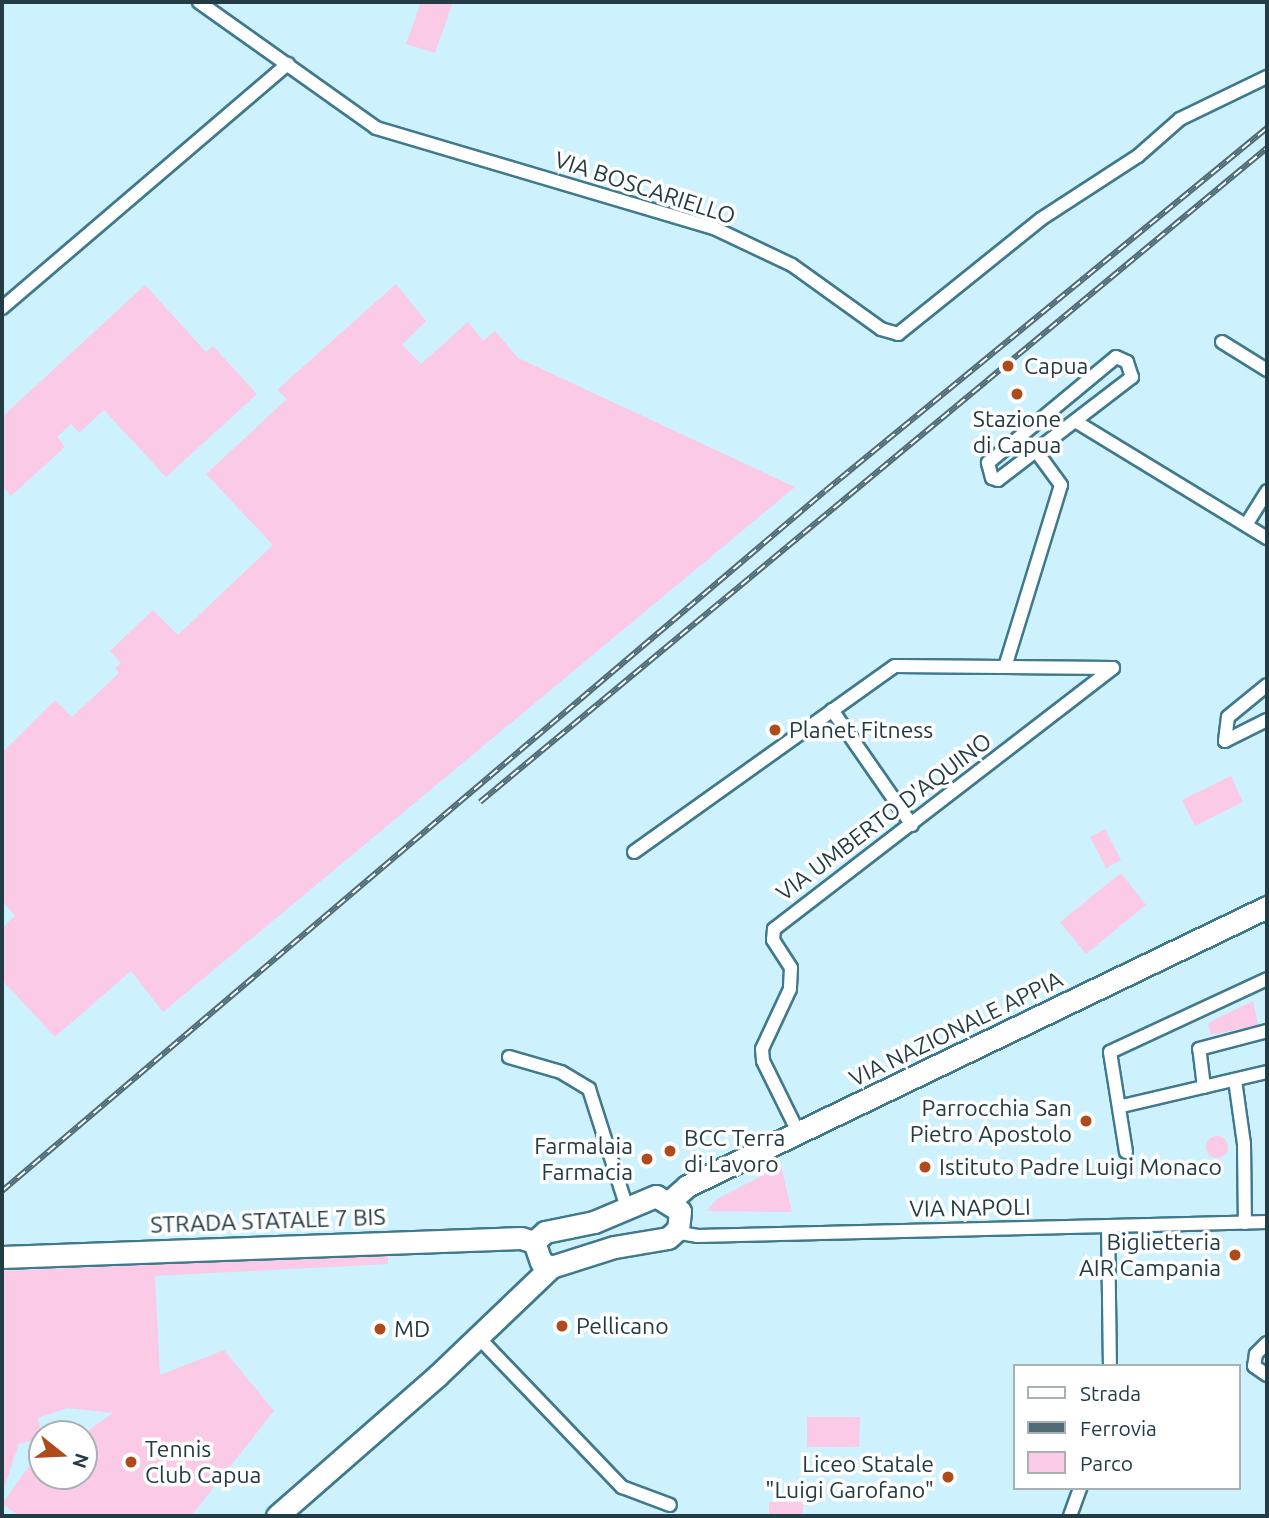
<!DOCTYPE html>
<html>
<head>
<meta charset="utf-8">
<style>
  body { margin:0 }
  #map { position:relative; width:1269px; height:1518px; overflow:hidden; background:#cef1fe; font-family:Ubuntu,sans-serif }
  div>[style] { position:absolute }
  .green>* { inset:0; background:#fbcae7 }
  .round { border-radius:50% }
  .roads { filter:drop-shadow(2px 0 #40798d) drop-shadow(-2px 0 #40798d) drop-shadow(0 2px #40798d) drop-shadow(0 -2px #40798d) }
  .minor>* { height:12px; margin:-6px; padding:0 6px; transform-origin:6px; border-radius:6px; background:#fff }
  .primary>* { height:21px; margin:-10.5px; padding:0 10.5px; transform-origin:10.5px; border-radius:10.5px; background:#fff }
  .rail>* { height:6px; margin-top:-3px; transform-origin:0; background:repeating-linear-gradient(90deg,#fff 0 10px,#506b75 0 20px); box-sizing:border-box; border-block:2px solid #506b75 }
  .dots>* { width:19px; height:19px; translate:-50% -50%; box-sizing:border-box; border:4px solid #fff; border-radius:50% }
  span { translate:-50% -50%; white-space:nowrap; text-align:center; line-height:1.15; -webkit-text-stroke:7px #fff; paint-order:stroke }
  .street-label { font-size:23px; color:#233b44 }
  .poi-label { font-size:23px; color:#233b44 }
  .left { translate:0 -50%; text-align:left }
  .right { translate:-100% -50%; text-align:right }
  .frame { position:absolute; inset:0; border:4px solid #233b44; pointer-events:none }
  .legend { position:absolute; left:1013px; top:1364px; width:228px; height:126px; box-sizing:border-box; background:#fff; border:2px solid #a7b1b4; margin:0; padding:9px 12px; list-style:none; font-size:21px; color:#233b44 }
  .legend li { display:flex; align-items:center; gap:14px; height:35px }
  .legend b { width:35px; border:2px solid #a7b1b4 }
  .north { position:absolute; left:28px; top:1420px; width:70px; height:70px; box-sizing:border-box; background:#fff; border:2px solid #a7b1b4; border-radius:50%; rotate:108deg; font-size:19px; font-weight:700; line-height:28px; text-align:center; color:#233b44 }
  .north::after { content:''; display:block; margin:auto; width:24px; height:32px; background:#af4a1b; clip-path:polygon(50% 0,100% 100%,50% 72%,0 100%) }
</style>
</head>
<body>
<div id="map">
  <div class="green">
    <i style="clip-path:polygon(421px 2px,453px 2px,435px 53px,406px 44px)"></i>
    <i style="clip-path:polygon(396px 284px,426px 321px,402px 345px,421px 364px,468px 322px,483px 341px,495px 331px,518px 358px,795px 487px,163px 1012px,131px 971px,55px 1037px,2px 980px,2px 928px,15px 916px,2px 900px,2px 753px,55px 700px,72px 717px,119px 673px,115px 668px,121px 663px,110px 651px,153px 610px,178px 635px,273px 545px,206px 474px,287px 399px,277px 390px)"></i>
    <i style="clip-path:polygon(145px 285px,206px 352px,213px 346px,257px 394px,166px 477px,104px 410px,79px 433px,71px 424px,57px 437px,65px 447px,11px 496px,2px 486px,2px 417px)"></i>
    <i style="clip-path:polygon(1231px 776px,1243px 802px,1195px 826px,1182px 800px)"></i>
    <i style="clip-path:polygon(1105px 829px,1121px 860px,1106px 868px,1090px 837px)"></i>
    <i style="clip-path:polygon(1121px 873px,1146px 905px,1086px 954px,1060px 922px)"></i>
    <i style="clip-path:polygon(1253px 1001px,1258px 1025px,1211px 1035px,1208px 1023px)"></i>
    <i class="round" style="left:1206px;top:1136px;width:22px;height:22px"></i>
    <i style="clip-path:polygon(781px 1166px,792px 1212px,707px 1211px,717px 1199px)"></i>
    <i style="clip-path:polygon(388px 1255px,388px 1264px,155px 1276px,160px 1375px,224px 1350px,274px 1411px,191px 1516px,20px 1516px,2px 1504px,42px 1448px,42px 1476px,84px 1476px,83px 1434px,113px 1413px,67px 1408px,38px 1418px,42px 1438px,19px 1444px,2px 1494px,2px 1271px)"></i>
    <i style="clip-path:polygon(807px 1417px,860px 1417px,859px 1447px,807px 1447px)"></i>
    <i style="clip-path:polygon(769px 1502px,803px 1502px,803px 1516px,769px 1516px)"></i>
  </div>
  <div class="roads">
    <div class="minor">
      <i style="left:199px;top:2px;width:217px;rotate:35.4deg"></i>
      <i style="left:376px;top:128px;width:352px;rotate:16.5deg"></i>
      <i style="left:714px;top:228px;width:86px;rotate:25.4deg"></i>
      <i style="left:792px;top:265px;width:110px;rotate:35.7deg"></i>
      <i style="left:881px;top:329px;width:18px;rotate:16deg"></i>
      <i style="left:898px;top:334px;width:184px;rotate:-38.8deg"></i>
      <i style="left:1041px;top:219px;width:116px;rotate:-33deg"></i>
      <i style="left:1138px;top:156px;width:56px;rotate:-41.4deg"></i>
      <i style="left:1180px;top:119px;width:97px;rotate:-25.8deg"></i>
      <i style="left:2px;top:308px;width:376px;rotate:-40.5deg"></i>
      <i style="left:1222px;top:342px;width:53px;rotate:31.9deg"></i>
      <i style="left:1116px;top:357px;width:12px;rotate:24deg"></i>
      <i style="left:1127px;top:362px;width:16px;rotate:72deg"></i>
      <i style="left:1132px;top:377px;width:169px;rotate:142.5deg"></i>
      <i style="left:998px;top:480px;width:6px;rotate:-162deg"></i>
      <i style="left:992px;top:478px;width:16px;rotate:-105deg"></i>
      <i style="left:988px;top:463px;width:166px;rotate:-39.6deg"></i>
      <i style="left:1075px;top:421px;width:225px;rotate:31.4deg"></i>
      <i style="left:1246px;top:525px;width:40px;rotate:-58deg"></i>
      <i style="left:1005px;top:667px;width:190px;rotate:-72.9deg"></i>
      <i style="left:1061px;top:485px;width:42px;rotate:-126.3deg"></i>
      <i style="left:832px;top:710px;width:140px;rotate:55.2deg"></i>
      <i style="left:1225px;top:741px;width:24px;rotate:-83deg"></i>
      <i style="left:1228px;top:717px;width:50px;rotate:-39.4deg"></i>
      <i style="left:1225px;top:741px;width:47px;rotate:-26.6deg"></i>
      <i style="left:634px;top:852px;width:320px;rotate:-35.5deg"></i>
      <i style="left:895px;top:666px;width:218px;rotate:0.5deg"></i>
      <i style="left:1113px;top:668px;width:428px;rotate:142.4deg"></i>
      <i style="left:774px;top:929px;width:11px;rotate:95deg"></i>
      <i style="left:773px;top:940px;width:33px;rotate:57deg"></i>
      <i style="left:791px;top:968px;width:21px;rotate:93deg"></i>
      <i style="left:790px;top:989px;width:66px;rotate:115deg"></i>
      <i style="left:762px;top:1049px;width:12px;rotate:85deg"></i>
      <i style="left:763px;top:1061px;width:81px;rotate:63.7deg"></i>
      <i style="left:509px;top:1057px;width:54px;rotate:16.1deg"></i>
      <i style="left:561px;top:1072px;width:33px;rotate:31deg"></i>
      <i style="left:589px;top:1089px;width:125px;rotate:72.3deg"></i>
      <i style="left:1235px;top:1080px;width:65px;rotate:82deg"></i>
      <i style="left:1244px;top:1144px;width:79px;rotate:89.3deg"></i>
      <i style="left:1204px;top:1087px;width:38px;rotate:-97deg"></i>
      <i style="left:1199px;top:1049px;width:70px;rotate:-14.8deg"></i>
      <i style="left:1122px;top:1106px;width:149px;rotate:-13.2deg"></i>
      <i style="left:1126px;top:1152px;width:101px;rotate:-99.1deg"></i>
      <i style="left:1110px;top:1052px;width:173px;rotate:-24.9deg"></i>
      <i style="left:1108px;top:1226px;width:140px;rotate:89.2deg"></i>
      <i style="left:675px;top:1232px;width:23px;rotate:10deg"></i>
      <i style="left:698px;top:1236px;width:569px;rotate:-1.41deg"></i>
      <i style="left:479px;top:1338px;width:207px;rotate:46.2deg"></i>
      <i style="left:622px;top:1487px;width:51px;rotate:20.6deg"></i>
      <i style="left:1267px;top:1343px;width:16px;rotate:135deg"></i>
      <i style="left:1256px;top:1354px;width:12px;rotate:99deg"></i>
      <i style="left:1254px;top:1366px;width:16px;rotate:35deg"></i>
      <i style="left:1070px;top:1516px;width:30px;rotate:-70deg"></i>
    </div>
    <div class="primary">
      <i style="left:656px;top:1196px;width:28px;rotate:32deg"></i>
      <i style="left:680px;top:1211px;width:18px;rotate:96deg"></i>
      <i style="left:678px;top:1229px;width:13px;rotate:138deg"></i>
      <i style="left:668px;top:1238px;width:55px;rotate:170.5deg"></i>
      <i style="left:614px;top:1247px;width:66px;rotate:162.4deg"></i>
      <i style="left:551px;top:1267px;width:11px;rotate:-153deg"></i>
      <i style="left:541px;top:1262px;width:21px;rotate:-109deg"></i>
      <i style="left:534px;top:1242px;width:15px;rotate:-42deg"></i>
      <i style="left:545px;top:1232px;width:50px;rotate:-11.5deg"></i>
      <i style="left:594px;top:1222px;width:67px;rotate:-22.8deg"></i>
      <i style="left:670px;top:1201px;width:23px;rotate:-41deg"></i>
      <i style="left:687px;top:1186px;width:644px;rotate:-25.69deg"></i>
      <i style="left:2px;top:1257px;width:519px;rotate:-2.1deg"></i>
      <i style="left:521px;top:1238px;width:14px;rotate:17deg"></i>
      <i style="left:277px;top:1516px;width:213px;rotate:-41.2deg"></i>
      <i style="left:437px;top:1376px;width:158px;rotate:-43.7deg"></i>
    </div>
  </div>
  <div class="rail">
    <i style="left:480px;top:802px;width:1023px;rotate:-39.73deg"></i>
    <i style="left:2px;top:1191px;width:1080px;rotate:-40.38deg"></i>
    <i style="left:825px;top:491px;width:572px;rotate:-39.4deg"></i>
  </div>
  <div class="dots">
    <i style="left:1008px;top:366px;background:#af4a1b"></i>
    <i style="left:1017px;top:394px;background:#af4a1b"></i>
    <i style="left:775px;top:730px;background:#af4a1b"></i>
    <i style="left:1086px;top:1121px;background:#af4a1b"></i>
    <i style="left:670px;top:1151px;background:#af4a1b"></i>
    <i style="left:647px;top:1159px;background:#af4a1b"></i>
    <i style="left:925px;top:1167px;background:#af4a1b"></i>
    <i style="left:1235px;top:1255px;background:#af4a1b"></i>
    <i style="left:562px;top:1326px;background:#af4a1b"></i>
    <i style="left:380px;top:1329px;background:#af4a1b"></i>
    <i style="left:131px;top:1462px;background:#af4a1b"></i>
    <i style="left:948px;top:1477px;background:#af4a1b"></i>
  </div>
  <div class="street-label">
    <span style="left:645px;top:188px;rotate:18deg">VIA BOSCARIELLO</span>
    <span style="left:884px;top:817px;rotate:-37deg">VIA UMBERTO D'AQUINO</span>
    <span style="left:956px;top:1029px;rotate:-26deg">VIA NAZIONALE APPIA</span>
    <span style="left:970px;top:1208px;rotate:-1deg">VIA NAPOLI</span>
    <span style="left:268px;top:1221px;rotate:-2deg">STRADA STATALE 7 BIS</span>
  </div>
  <div class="poi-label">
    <span class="left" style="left:1024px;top:366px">Capua</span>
    <span style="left:1017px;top:432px">Stazione<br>di Capua</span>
    <span class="left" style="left:789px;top:730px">Planet Fitness</span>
    <span class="right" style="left:1072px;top:1121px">Parrocchia San<br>Pietro Apostolo</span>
    <span class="left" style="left:684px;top:1151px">BCC Terra<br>di Lavoro</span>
    <span class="right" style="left:633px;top:1159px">Farmalaia<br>Farmacia</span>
    <span class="left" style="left:939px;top:1167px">Istituto Padre Luigi Monaco</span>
    <span class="right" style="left:1221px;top:1255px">Biglietteria<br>AIR Campania</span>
    <span class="left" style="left:576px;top:1326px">Pellicano</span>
    <span class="left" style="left:394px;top:1329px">MD</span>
    <span class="left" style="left:145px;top:1462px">Tennis<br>Club Capua</span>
    <span class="right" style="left:934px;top:1477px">Liceo Statale<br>"Luigi Garofano"</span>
  </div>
  <div class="frame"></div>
  <ul class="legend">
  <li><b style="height:9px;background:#fff"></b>Strada</li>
  <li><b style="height:9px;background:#506b75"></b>Ferrovia</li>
  <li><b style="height:19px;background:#fbcae7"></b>Parco</li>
  </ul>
  <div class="north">N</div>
</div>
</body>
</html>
